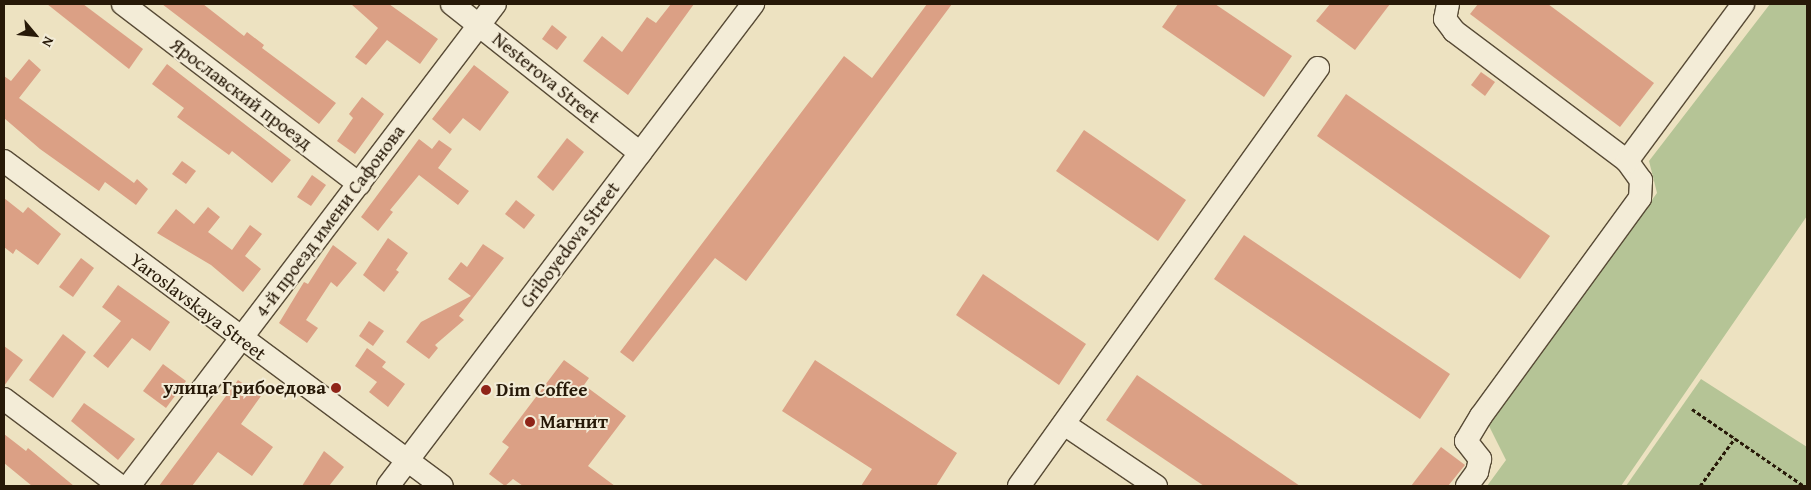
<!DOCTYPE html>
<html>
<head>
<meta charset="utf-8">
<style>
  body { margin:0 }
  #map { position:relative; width:1811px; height:490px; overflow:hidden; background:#ede2c1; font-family:"Gentium Book Plus",serif }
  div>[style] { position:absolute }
  .green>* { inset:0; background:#b5c496 }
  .building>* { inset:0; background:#dba085 }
  .path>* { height:3px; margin-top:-1.5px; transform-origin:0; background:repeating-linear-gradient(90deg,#271908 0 4px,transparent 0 6.5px) }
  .roads { filter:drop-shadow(1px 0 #584b36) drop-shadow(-1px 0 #584b36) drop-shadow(0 1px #584b36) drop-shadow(0 -1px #584b36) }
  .minor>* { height:22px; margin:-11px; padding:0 11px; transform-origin:11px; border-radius:11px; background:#f3ecd7 }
  .dots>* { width:14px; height:14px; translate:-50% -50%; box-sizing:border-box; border:2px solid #f3ecd7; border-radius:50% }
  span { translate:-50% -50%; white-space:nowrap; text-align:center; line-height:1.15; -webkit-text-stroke:4px #f3ecd7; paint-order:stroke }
  .street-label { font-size:19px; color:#271908 }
  .poi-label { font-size:19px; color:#271908; font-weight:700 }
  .right { translate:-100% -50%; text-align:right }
  .left { translate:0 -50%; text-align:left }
  .frame { position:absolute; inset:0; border:5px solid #271908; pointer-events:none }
  .north { position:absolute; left:10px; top:10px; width:50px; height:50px; -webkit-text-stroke:4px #f3ecd7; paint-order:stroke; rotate:118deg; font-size:14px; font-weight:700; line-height:20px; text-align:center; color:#271908 }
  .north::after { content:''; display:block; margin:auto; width:18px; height:22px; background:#271908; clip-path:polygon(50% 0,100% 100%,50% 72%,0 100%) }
</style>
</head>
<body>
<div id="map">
  <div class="green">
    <i style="clip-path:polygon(1770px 4px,1807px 4px,1807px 216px,1621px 486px,1487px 486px,1506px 460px,1488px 424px,1657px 193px,1649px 161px)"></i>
    <i style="clip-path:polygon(1701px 379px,1807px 447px,1807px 486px,1626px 486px)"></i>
  </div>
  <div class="building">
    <i style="clip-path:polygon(47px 4px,83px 4px,143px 49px,129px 69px)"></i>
    <i style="clip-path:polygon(162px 4px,203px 4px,244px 36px,247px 32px,264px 45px,262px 48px,336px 103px,319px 124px)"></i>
    <i style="clip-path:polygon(351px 4px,389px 4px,438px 39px,420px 64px,387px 40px,366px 65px,355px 57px,378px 28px)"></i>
    <i style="clip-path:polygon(671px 4px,694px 4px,628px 95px,583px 61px,602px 36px,622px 52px,647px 17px,656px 23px)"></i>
    <i style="clip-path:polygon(927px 4px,952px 4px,746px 281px,715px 258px,633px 362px,620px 352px,844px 56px,872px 78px)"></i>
    <i style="clip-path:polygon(1178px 4px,1215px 4px,1292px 56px,1264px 97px,1162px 27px)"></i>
    <i style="clip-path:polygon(1330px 4px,1390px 4px,1355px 50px,1316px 21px)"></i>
    <i style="clip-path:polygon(1478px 4px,1548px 4px,1654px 83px,1620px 127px,1470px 14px)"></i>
    <i style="clip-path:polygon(552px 25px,567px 37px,557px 50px,542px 39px)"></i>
    <i style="clip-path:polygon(29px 59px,41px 70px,19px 98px,134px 183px,137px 179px,148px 189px,136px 205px,105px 182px,99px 191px,40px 149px,4px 118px,4px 76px,11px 81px)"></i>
    <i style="clip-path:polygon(167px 64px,291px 160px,272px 183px,232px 151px,229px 155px,177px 117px,184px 108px,152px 84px)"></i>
    <i style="clip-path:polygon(474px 65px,509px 92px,480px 131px,463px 118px,450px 134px,432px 119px)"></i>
    <i style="clip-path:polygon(1481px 72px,1495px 82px,1485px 96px,1471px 85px)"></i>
    <i style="clip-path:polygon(1346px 94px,1550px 236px,1520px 279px,1317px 136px)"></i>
    <i style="clip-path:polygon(362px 97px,384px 114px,355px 154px,337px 141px,353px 118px,349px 114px)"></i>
    <i style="clip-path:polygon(1084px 130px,1186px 200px,1158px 241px,1056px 171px)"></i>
    <i style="clip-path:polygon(567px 138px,584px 152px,553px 191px,537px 177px)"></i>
    <i style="clip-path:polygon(419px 139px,432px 149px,439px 140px,452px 149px,438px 168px,469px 191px,458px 205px,419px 175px,390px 210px,393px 212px,378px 231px,361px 217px)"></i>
    <i style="clip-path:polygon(182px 161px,196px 171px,186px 184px,172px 174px)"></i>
    <i style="clip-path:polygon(312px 175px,326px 185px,311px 206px,297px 197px)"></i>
    <i style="clip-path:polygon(4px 198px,23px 213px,28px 207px,61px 234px,38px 265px,16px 249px,13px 254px,4px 247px)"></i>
    <i style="clip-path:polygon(516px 200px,535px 215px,524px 229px,505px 214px)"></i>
    <i style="clip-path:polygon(208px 207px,220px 217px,208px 232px,232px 250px,250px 225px,262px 234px,245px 256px,261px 269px,243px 292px,211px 265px,157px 233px,176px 209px,194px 224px)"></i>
    <i style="clip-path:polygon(1244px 235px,1450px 374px,1420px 419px,1214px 279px)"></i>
    <i style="clip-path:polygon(388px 238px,408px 253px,396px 270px,399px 272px,384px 292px,363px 275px)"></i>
    <i style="clip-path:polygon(483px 244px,504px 258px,459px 316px,464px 320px,435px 345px,438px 348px,429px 359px,406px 342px,421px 322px,471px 296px,448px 279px,461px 262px,467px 267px)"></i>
    <i style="clip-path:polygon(333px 245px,357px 263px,337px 287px,331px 282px,306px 320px,318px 328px,307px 343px,279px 323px,304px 282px,308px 284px)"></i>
    <i style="clip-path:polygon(81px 258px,94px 268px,73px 297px,59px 287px)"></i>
    <i style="clip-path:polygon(983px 274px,1086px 344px,1059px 385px,956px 315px)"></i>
    <i style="clip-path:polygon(118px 285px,170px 322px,150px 351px,132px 338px,108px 368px,93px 356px,121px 321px,102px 307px)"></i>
    <i style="clip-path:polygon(369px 321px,384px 331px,373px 346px,359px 336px)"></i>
    <i style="clip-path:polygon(63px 334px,86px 352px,53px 398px,29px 380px)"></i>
    <i style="clip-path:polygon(4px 346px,23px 360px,4px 386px)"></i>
    <i style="clip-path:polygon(367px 348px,386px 362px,382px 367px,405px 384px,388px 407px,369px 392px,377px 382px,355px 366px)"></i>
    <i style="clip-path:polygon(564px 360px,589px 378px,584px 385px,626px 416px,588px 466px,615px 486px,523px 486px,513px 479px,505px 486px,489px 474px,509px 447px,502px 442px)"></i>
    <i style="clip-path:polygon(815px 360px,957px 453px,936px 486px,861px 486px,872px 469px,782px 411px)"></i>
    <i style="clip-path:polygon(163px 364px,186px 381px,166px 408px,143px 391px)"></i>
    <i style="clip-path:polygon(1137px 375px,1300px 486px,1204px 486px,1106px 420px)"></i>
    <i style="clip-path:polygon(238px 380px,261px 396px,241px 424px,273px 447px,252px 476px,218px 452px,192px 486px,159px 486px)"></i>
    <i style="clip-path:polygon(84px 403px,135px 439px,118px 460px,71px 421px)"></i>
    <i style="clip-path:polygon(4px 434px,26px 451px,28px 448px,74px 486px,32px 486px,4px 463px)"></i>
    <i style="clip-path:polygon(1441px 447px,1465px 465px,1448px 486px,1411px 486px)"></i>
    <i style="clip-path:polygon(324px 451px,344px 467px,329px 486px,302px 486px)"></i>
  </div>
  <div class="path">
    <i style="left:1692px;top:409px;width:136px;rotate:34.5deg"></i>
    <i style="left:1700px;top:486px;width:59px;rotate:-53.9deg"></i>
  </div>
  <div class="roads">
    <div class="minor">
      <i style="left:123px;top:4px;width:297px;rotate:37.3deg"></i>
      <i style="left:452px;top:4px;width:240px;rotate:38.4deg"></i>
      <i style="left:1448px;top:4px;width:15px;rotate:101deg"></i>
      <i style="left:1445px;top:19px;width:15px;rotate:53deg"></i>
      <i style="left:1454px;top:31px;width:216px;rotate:36.9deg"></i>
      <i style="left:1627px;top:161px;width:24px;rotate:54deg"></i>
      <i style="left:1641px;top:180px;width:18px;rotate:93deg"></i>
      <i style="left:1640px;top:198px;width:270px;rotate:126.1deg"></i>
      <i style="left:1481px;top:416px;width:29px;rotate:121deg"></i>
      <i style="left:1466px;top:441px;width:23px;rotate:52deg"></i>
      <i style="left:1480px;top:459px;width:13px;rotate:103deg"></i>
      <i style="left:1477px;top:472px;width:17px;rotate:126deg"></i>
      <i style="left:4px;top:161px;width:545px;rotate:36.58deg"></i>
      <i style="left:1627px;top:161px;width:195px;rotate:-53.5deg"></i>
      <i style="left:4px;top:399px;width:145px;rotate:36.9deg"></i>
      <i style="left:1064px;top:424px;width:111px;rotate:34deg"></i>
      <i style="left:129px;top:486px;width:605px;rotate:-52.79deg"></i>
      <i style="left:388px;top:486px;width:605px;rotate:-52.86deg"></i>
      <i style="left:1019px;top:486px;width:514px;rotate:-54.42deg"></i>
    </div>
  </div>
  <div class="dots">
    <i style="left:336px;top:388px;background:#8f2418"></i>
    <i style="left:486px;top:390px;background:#8f2418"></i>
    <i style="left:530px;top:422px;background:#8f2418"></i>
  </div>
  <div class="street-label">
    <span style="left:546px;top:78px;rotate:39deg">Nesterova Street</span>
    <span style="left:241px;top:94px;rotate:37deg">Ярославский проезд</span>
    <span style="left:330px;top:221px;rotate:-53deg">4-й проезд имени Сафонова</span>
    <span style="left:570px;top:245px;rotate:-53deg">Griboyedova Street</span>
    <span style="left:198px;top:307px;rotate:37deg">Yaroslavskaya Street</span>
  </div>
  <div class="poi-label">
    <span class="right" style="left:326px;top:388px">улица Грибоедова</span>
    <span class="left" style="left:496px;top:390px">Dim Coffee</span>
    <span class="left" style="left:540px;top:422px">Магнит</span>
  </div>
  <div class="frame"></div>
  <div class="north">N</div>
</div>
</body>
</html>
